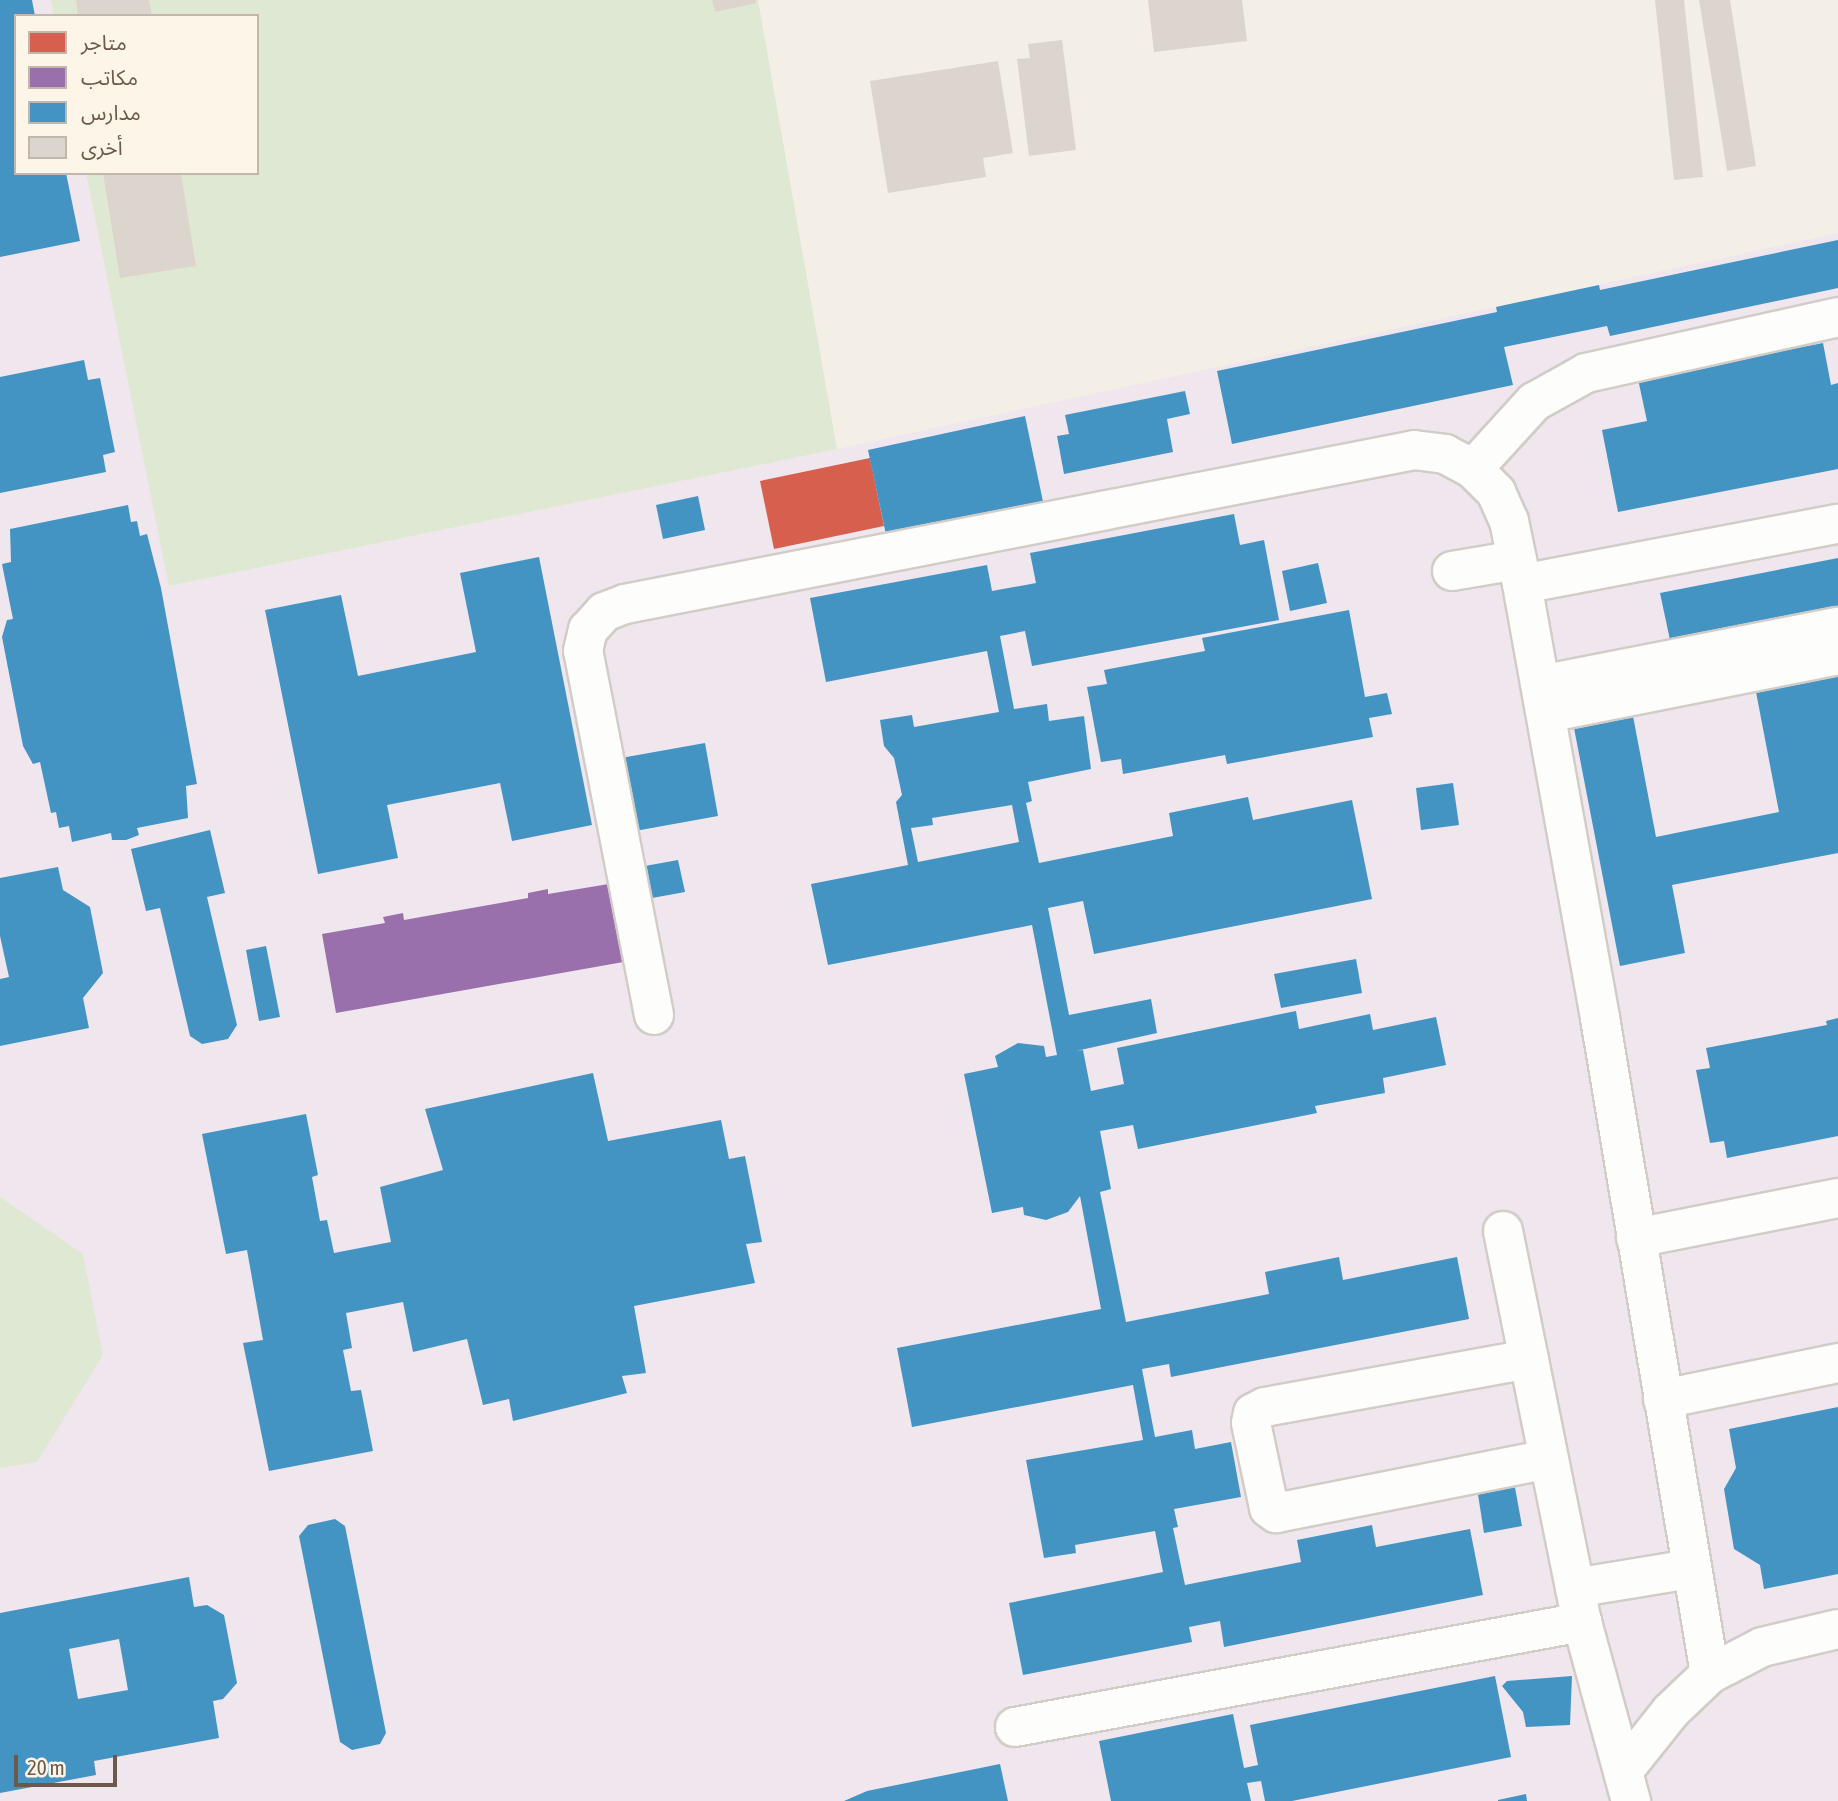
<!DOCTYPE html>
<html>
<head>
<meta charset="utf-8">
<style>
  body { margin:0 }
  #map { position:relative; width:1838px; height:1801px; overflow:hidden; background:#f3efe7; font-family:"Asap Condensed","Noto Sans Arabic",sans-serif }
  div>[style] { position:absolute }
  .education>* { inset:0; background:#f0e6ee }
  .green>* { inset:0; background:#dfe8d3 }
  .shops>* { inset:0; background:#d6604d }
  .offices>* { inset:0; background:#9970ab }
  .schools>* { inset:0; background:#4393c3 }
  .building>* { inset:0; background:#dcd5cd }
  .roads { filter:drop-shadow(2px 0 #d2ccc6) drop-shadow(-2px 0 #d2ccc6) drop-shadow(0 2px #d2ccc6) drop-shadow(0 -2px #d2ccc6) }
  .minor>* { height:38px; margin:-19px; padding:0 19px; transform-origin:19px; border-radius:19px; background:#fdfdfb }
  span { translate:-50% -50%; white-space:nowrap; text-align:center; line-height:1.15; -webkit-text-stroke:7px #fcf5e8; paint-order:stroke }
  .legend { position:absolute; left:14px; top:14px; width:245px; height:161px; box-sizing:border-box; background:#fcf5e8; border:2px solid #c2b7aa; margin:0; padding:9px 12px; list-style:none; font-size:21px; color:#6c594c }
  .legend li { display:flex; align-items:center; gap:14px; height:35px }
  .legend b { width:35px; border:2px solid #c2b7aa }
  .scale { position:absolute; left:14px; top:1755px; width:103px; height:32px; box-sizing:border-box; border:4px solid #6c594c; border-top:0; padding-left:9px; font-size:21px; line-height:24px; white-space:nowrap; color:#6c594c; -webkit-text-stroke:5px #fcf5e8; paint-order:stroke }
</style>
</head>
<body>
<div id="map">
  <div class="education">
    <i style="clip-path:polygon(0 0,51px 0,54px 16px,16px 16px,16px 173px,86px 173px,170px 586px,837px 449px,1838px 233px,1838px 1801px,0 1801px)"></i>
  </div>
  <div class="green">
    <i style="clip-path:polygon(51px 0,758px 0,837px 449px,169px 586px,86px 173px,257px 173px,257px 16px,54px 16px)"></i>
    <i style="clip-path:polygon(0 1197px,83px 1254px,103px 1355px,37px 1462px,0 1468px)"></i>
  </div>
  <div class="shops">
    <i style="clip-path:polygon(870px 458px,884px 526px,774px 549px,760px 481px)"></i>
  </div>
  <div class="offices">
    <i style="clip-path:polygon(615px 883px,629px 961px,336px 1013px,322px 934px,385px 923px,383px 917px,403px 913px,404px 920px,528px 898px,528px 893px,548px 889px,548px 894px)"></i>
  </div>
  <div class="schools">
    <i style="clip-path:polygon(0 0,32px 0,35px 16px,16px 16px,16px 173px,66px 173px,80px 241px,0 257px)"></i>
    <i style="clip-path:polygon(1838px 240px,1838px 288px,1610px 336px,1607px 326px,1504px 347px,1513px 385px,1232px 444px,1217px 371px,1497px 312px,1496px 307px,1599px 285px,1600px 290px)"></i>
    <i style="clip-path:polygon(1823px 343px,1831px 385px,1838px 383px,1838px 469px,1618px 512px,1602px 430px,1647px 421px,1638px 379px)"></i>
    <i style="clip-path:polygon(84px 360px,88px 380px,100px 378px,115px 452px,103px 455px,106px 472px,0 493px,0 377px)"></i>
    <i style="clip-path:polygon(1185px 391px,1190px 414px,1167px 419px,1173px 452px,1064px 474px,1057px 436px,1069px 434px,1065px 415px)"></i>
    <i style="clip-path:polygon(1025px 416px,1045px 511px,888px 544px,868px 450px)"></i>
    <i style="clip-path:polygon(698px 496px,705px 530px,663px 539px,656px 505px)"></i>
    <i style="clip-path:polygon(128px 505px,131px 522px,137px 521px,140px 536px,147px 534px,161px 588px,197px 784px,186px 786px,188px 818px,137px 828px,139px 835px,126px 840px,112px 840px,111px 833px,72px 842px,69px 826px,59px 828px,56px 812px,51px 813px,40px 762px,33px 764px,23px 746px,2px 637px,7px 620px,13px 619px,2px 564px,11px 562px,10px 529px)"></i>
    <i style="clip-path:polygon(evenodd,1234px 514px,1240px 545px,1264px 540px,1279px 620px,1032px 666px,1025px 631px,1000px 636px,1014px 709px,1047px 704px,1049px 721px,1084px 716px,1091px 769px,1028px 782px,1032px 801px,1026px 803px,1039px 863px,1173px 836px,1169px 813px,1248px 797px,1253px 820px,1352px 800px,1372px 899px,1094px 954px,1083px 901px,1048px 908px,1069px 1015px,1151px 999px,1157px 1033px,1076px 1051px,1083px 1050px,1091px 1091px,1124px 1084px,1117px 1048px,1296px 1011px,1299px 1029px,1370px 1014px,1373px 1030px,1436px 1017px,1446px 1065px,1383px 1078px,1385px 1093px,1315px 1106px,1317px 1113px,1138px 1149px,1133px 1125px,1100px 1131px,1111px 1189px,1100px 1192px,1126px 1322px,1269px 1294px,1265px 1272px,1339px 1257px,1343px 1280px,1457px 1257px,1469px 1319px,1171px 1377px,1169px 1364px,1142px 1369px,1155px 1437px,1192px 1430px,1195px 1449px,1231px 1442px,1241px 1497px,1174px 1509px,1178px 1527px,1173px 1528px,1185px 1585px,1301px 1562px,1297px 1540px,1372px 1525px,1376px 1547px,1470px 1529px,1483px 1595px,1224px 1647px,1220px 1621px,1189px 1627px,1192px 1642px,1023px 1675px,1009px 1603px,1163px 1572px,1155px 1531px,1075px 1545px,1076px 1553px,1044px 1558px,1026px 1460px,1143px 1440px,1133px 1385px,912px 1427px,897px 1348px,1101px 1309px,1080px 1196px,1068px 1212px,1046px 1220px,1024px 1215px,1023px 1207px,992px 1213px,964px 1074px,998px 1067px,995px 1056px,1018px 1043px,1044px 1046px,1046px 1057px,1057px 1055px,1032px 925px,828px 965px,811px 884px,908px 865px,896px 802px,902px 795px,894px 758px,884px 746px,880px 720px,912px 715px,914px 727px,999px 712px,987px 651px,826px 682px,810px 598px,987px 565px,992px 591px,1036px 583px,1030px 553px,1234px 514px,1012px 805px,1019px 842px,918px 862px,911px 828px,933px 825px,932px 818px,1012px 805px)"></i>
    <i style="clip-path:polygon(539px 557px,592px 825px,512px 841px,500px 783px,387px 805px,398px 858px,318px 874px,265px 610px,341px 595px,358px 676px,476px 652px,460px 573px)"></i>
    <i style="clip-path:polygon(1838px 558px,1838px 608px,1670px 640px,1660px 593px)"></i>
    <i style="clip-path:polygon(1318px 563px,1327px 603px,1290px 611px,1282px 571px)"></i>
    <i style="clip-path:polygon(1349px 610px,1365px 697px,1387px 693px,1392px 714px,1369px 718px,1373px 737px,1227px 764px,1225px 755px,1123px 774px,1121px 759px,1101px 762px,1087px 687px,1107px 684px,1104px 670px,1205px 651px,1202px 638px)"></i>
    <i style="clip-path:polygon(1838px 676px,1838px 853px,1672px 885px,1685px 953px,1620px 966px,1574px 728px,1633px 716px,1656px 837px,1779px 812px,1756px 692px)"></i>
    <i style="clip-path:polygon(705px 743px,718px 816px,635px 831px,621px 758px)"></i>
    <i style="clip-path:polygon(1453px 783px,1459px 825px,1421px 830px,1416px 788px)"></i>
    <i style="clip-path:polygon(210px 830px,225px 893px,207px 897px,237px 1025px,228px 1039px,202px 1044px,190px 1036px,160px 908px,146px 911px,131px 849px)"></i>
    <i style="clip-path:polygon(678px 860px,685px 892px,652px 898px,645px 866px)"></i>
    <i style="clip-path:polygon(58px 867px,63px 890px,90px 907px,103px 973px,83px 998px,89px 1028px,0 1046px,0 979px,9px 977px,0 936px,0 878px)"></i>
    <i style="clip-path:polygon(266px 946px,280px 1017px,259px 1021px,246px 950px)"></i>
    <i style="clip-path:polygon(1356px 959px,1362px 993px,1281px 1008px,1274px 974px)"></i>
    <i style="clip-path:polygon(1838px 1018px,1838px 1136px,1727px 1158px,1724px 1141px,1710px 1143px,1696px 1070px,1710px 1068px,1706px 1048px,1827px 1025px,1826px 1021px)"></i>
    <i style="clip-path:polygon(593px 1073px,608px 1141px,721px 1120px,729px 1159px,745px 1156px,762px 1242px,746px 1244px,755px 1283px,634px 1306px,646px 1373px,622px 1376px,627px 1393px,513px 1421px,509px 1399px,483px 1405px,467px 1339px,413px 1352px,403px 1302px,346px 1313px,352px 1348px,343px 1350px,351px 1391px,361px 1390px,373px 1451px,269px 1471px,243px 1343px,263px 1340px,247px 1250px,226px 1254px,202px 1134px,306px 1114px,318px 1175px,312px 1177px,320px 1221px,327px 1220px,334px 1253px,391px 1242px,380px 1187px,443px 1170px,425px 1109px)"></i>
    <i style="clip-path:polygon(1838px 1407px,1838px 1574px,1764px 1589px,1760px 1565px,1734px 1549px,1724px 1489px,1736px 1468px,1729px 1429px)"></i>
    <i style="clip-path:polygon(1514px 1482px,1522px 1526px,1484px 1533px,1477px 1488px)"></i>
    <i style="clip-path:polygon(335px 1519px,345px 1526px,386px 1733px,380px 1744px,352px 1750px,340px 1742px,299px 1536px,308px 1525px)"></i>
    <i style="clip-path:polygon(evenodd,189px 1577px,194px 1607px,207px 1605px,224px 1615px,237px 1683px,223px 1699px,213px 1701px,219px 1738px,94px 1761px,96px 1775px,0 1793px,0 1613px,189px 1577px,119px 1639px,128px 1690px,78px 1699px,69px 1649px,119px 1639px)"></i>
    <i style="clip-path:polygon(1495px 1676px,1511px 1757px,1292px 1801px,1265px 1801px,1261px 1781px,1247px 1783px,1251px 1801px,1111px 1801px,1099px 1741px,1233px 1714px,1244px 1768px,1258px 1765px,1250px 1725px)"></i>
    <i style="clip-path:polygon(1572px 1676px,1570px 1725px,1526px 1727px,1523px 1712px,1502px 1686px,1507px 1681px)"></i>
    <i style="clip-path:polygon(1000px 1764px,1008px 1801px,844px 1801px,867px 1791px)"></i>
    <i style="clip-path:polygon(1526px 1794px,1527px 1801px,1498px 1801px,1498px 1800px)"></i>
  </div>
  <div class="building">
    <i style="clip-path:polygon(76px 0,149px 0,152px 16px,78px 16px)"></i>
    <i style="clip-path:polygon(712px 0,756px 0,756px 3px,715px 12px)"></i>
    <i style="clip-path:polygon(1148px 0,1242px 0,1247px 41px,1154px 52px)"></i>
    <i style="clip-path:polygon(1655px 0,1684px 0,1703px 177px,1674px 180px)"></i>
    <i style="clip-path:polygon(1699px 0,1730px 0,1756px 166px,1727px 171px)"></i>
    <i style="clip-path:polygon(1062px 40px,1076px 150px,1029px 156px,1017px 59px,1030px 58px,1028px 44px)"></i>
    <i style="clip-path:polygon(998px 61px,1013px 153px,983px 158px,986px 177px,888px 193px,870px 81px)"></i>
    <i style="clip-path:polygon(103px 173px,181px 173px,196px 266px,120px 278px)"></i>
  </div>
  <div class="roads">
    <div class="minor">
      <i style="left:1473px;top:469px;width:91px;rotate:-47.7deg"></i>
      <i style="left:1534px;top:402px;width:60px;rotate:-29.1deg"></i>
      <i style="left:1586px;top:373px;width:258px;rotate:-12.5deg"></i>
      <i style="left:1452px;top:571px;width:66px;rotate:-9.6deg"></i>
      <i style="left:1522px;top:584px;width:322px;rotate:-10.8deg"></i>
      <i style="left:1541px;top:685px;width:303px;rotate:-11.1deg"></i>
      <i style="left:1546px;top:713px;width:298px;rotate:-11.2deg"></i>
      <i style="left:654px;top:1015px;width:371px;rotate:-101deg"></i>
      <i style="left:583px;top:651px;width:22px;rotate:-77deg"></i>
      <i style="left:588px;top:630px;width:24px;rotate:-48deg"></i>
      <i style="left:604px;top:612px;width:22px;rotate:-21deg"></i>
      <i style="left:625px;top:604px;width:804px;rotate:-11.04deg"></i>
      <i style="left:1414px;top:450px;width:31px;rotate:7deg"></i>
      <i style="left:1445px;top:454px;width:32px;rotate:28deg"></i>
      <i style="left:1473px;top:469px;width:33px;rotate:45deg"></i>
      <i style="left:1496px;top:492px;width:32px;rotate:66deg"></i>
      <i style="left:1509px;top:521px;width:64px;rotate:78.3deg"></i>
      <i style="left:1522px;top:584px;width:441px;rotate:79.8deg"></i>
      <i style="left:1600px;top:1018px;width:665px;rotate:80.48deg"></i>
      <i style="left:1503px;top:1231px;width:399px;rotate:78.6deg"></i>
      <i style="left:1582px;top:1622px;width:186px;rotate:74.7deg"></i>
      <i style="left:1636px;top:1238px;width:206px;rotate:-11.2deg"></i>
      <i style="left:1529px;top:1359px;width:268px;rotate:169.7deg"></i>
      <i style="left:1265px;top:1407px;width:13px;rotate:153deg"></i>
      <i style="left:1253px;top:1413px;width:10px;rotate:101deg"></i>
      <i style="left:1251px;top:1423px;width:87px;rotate:78deg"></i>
      <i style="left:1269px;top:1508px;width:9px;rotate:36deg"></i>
      <i style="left:1276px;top:1513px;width:278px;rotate:-11.2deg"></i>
      <i style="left:1663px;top:1399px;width:179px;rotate:-11.6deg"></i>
      <i style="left:1575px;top:1588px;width:118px;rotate:-9.3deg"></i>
      <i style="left:1015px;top:1727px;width:577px;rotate:-10.49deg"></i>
      <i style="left:1624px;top:1770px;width:75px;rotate:-51.5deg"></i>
      <i style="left:1671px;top:1711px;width:54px;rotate:-43.5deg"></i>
      <i style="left:1710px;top:1674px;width:59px;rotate:-27.4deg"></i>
      <i style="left:1762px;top:1647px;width:78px;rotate:-13.3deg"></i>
    </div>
  </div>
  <ul class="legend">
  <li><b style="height:19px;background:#d6604d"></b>متاجر</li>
  <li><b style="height:19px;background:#9970ab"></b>مكاتب</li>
  <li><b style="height:19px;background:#4393c3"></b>مدارس</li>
  <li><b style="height:19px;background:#dcd5cd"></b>أخرى</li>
  </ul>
  <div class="scale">20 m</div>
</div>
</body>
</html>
